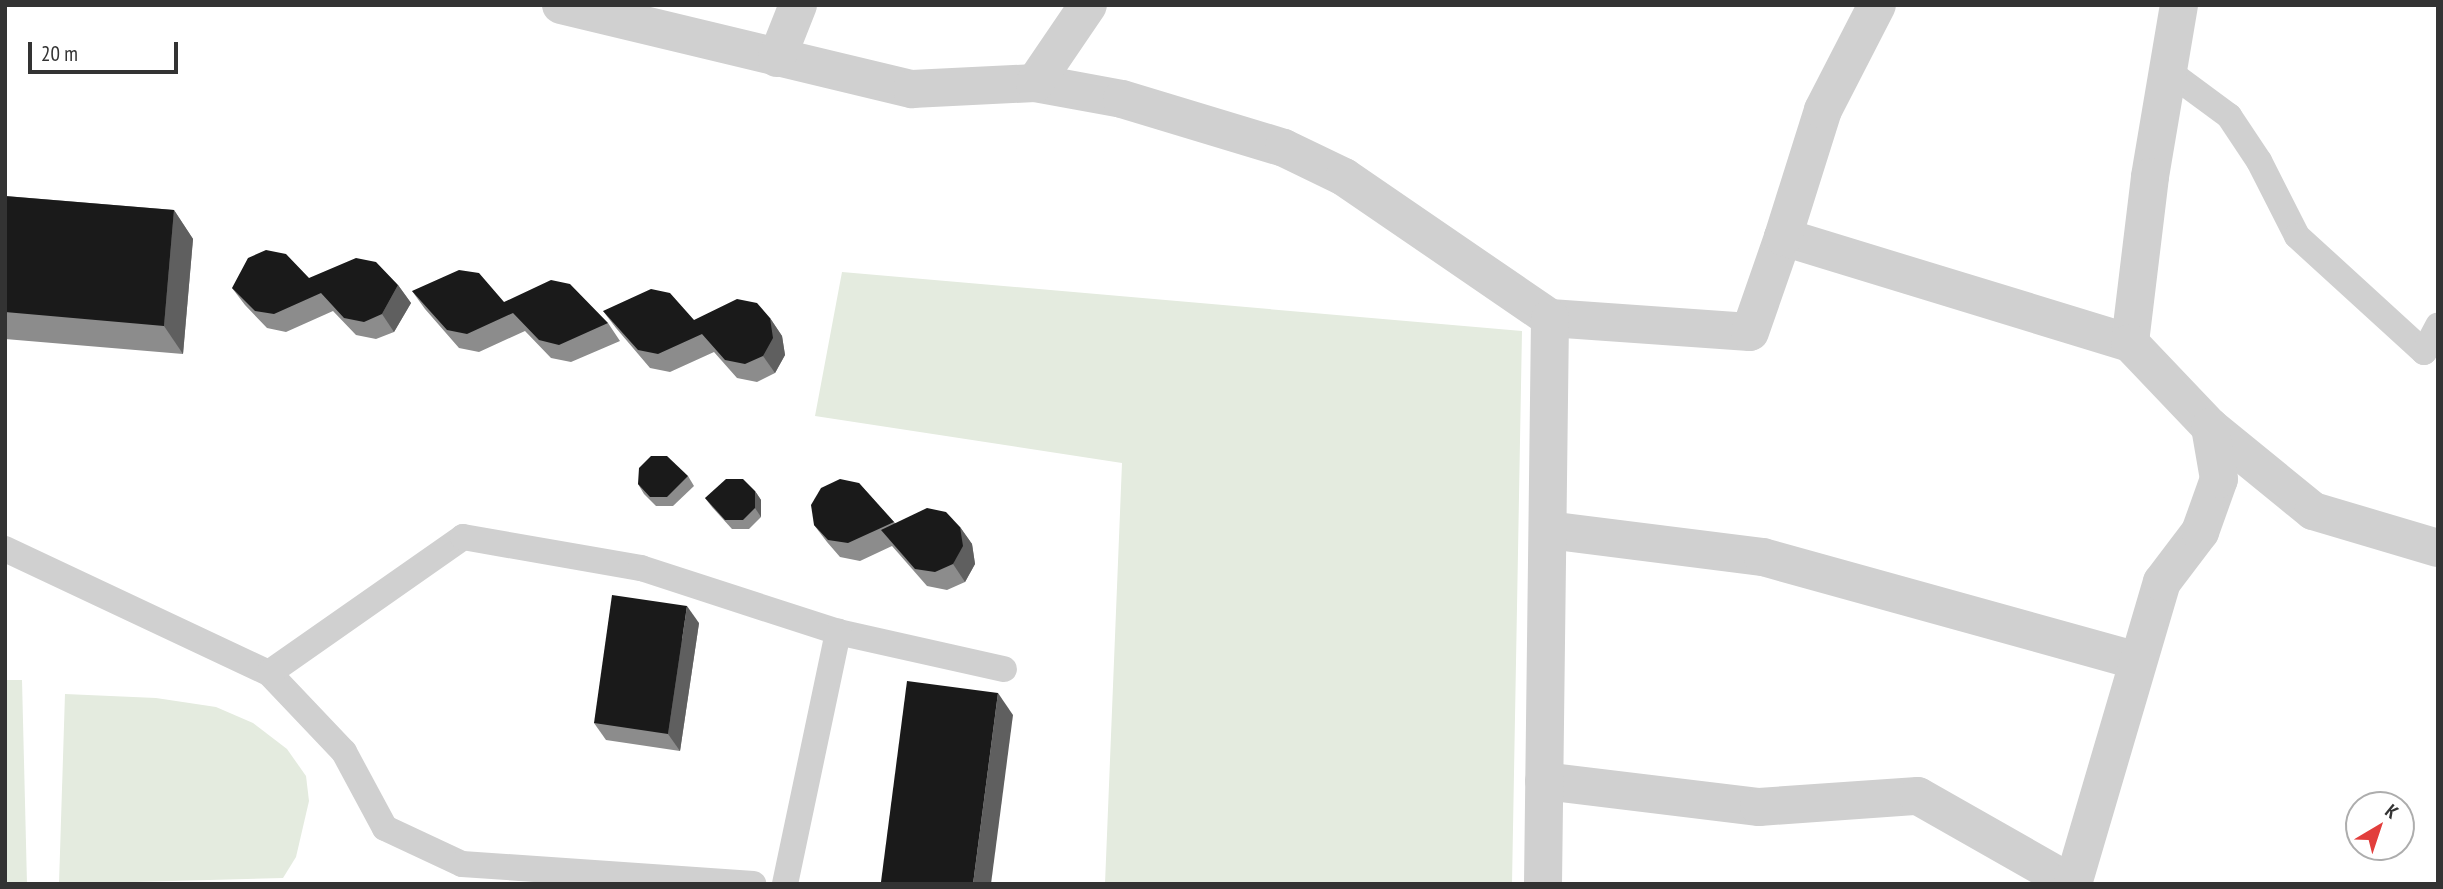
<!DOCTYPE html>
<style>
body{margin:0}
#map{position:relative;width:2443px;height:889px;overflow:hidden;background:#fff;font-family:"PT Sans Narrow",sans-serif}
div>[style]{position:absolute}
.green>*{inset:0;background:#e4ebdf}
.lane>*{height:26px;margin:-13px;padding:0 13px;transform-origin:13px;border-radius:13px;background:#d0d0d0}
.street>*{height:38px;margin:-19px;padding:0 19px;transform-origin:19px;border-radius:19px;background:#d0d0d0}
.wall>*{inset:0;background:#8c8c8c}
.shaded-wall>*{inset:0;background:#5f5f5f}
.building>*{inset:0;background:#1a1a1a}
span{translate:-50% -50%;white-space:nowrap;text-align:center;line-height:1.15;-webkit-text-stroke:7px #fff;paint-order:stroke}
.frame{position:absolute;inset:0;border:7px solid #333;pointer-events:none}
.north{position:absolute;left:2345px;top:791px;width:70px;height:70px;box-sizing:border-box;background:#fff;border:2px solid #adadad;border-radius:50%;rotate:39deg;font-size:19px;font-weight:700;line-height:28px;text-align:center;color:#333}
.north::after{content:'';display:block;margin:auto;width:24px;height:32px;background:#e23e3c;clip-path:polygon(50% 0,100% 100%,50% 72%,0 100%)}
.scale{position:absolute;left:28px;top:42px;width:150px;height:32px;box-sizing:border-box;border:4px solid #333;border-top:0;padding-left:9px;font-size:21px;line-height:24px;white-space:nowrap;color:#333;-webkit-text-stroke:5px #fff;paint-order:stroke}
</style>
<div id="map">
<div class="green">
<div style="clip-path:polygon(842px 272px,1522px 331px,1512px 884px,1105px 884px,1122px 463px,815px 416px)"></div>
<div style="clip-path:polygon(5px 680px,22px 680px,27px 884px,5px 884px)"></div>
<div style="clip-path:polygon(65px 694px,156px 698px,216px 707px,253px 723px,287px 749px,306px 776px,309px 801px,296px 857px,283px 878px,59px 884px)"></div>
</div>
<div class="lane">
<div style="left:2168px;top:71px;width:76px;rotate:36.4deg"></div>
<div style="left:2229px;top:116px;width:54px;rotate:56.3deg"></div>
<div style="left:2259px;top:161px;width:84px;rotate:63.1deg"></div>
<div style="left:2297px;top:236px;width:172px;rotate:42.4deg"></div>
<div style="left:2424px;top:352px;width:30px;rotate:-62deg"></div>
<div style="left:5px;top:549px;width:292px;rotate:25.2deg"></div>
<div style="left:269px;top:673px;width:109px;rotate:46.5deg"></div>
<div style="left:344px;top:752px;width:86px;rotate:61.7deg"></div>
<div style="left:385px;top:828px;width:85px;rotate:25.1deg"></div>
<div style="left:462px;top:864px;width:292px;rotate:3.9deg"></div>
<div style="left:269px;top:673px;width:237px;rotate:-35deg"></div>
<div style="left:463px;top:537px;width:181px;rotate:9.9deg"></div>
<div style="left:641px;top:568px;width:207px;rotate:18deg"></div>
<div style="left:838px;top:632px;width:170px;rotate:12.6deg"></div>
<div style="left:785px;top:884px;width:258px;rotate:-78.1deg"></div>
</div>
<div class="street">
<div style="left:561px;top:5px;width:361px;rotate:13.5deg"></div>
<div style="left:912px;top:89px;width:123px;rotate:-2.8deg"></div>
<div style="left:1035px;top:83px;width:88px;rotate:10.4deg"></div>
<div style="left:1122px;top:99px;width:169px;rotate:16.8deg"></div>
<div style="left:1284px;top:148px;width:67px;rotate:25.8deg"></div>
<div style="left:1344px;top:177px;width:250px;rotate:34.4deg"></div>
<div style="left:1550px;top:318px;width:200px;rotate:4deg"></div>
<div style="left:1750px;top:332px;width:101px;rotate:-70.8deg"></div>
<div style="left:1783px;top:237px;width:363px;rotate:17deg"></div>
<div style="left:2179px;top:5px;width:174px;rotate:99.6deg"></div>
<div style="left:2150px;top:177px;width:167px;rotate:96.9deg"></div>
<div style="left:2130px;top:343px;width:116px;rotate:46.4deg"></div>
<div style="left:2210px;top:427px;width:133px;rotate:39.2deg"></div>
<div style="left:2313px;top:511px;width:130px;rotate:16.5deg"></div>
<div style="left:777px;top:58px;width:57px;rotate:-68.4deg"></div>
<div style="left:1035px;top:83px;width:94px;rotate:-55.8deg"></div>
<div style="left:1783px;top:237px;width:133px;rotate:-72.5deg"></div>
<div style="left:1823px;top:110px;width:118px;rotate:-62.8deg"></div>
<div style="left:1548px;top:530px;width:217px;rotate:7.2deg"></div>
<div style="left:1763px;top:557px;width:389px;rotate:15.5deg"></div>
<div style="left:1544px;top:781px;width:217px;rotate:6.9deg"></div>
<div style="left:1759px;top:807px;width:159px;rotate:-4deg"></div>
<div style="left:1918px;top:796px;width:178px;rotate:29.6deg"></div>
<div style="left:1543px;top:884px;width:566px;rotate:-89.29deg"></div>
<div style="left:2073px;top:884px;width:315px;rotate:-73.6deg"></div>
<div style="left:2162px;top:582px;width:63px;rotate:-52.8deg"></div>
<div style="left:2200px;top:532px;width:56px;rotate:-70.3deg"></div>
<div style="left:2219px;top:479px;width:53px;rotate:-99.8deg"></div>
</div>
<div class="wall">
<div style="clip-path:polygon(5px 196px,174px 210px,193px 239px,183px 354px,5px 339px)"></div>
<div style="clip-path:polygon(309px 278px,398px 285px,411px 303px,394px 332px,376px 339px,356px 335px,333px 311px,286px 332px,267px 328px,245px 305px,232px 288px)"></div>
<div style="clip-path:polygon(412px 291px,504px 302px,608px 323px,620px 341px,571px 362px,551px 358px,525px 331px,479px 352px,459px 348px,425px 309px)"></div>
<div style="clip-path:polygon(603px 311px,694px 320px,770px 318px,782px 336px,785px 355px,775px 373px,757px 382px,737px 378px,714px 352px,670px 372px,650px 368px,616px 328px)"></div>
<div style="clip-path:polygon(688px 476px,694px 486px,673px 506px,656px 506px,644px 494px,638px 484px)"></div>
<div style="clip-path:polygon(859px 483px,895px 523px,960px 527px,972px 544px,975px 564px,965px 582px,947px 590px,927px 586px,892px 546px,860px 561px,840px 557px,827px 542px,814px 525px)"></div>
<div style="clip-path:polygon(755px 491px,761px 500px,761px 517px,749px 529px,732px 529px,712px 507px,705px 498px)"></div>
<div style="clip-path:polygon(699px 623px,680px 751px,606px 740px,594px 723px)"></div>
</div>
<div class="shaded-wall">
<div style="clip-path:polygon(174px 210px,193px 239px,183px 354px,164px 326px)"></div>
<div style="clip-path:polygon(398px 285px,411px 303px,394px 332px,382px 314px)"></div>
<div style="clip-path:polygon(770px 318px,782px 336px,785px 355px,775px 373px,763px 356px)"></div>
<div style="clip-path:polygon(755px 491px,761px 500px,761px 517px,755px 508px)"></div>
<div style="clip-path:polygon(960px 527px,972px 544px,975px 564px,965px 582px,953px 564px)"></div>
<div style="clip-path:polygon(687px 606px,699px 623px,680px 751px,668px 734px)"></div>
<div style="clip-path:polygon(998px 693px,1013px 715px,991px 884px,973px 884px)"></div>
</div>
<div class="building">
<div style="clip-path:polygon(5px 196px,174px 210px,164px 326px,5px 312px)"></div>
<div style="clip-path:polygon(266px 250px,286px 254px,309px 278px,356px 258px,376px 262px,398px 285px,382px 314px,364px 322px,344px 318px,321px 293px,274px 314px,255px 311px,232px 288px,248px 258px)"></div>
<div style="clip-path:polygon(459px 270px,479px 273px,504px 302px,551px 280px,570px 284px,608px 323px,559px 345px,539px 340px,513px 313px,467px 334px,447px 330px,412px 291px)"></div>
<div style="clip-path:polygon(651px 289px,670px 293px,694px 320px,737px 299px,757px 303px,770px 318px,773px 338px,763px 356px,745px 364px,725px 360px,702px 334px,658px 354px,638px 350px,603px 311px)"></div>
<div style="clip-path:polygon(651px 456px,667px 456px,688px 476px,667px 497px,650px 497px,638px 484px,639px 468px)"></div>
<div style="clip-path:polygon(726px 479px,743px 479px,755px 491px,755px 508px,743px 520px,725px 520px,705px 498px)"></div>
<div style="clip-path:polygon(840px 479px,859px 483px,894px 522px,848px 543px,828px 540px,814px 525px,811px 505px,821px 488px)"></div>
<div style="clip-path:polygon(927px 508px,946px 512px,960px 527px,963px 546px,953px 564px,935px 572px,915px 569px,881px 530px)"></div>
<div style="clip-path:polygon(612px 595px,687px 606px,668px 734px,594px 723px)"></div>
<div style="clip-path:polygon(907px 681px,998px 693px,973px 884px,891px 884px,881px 882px)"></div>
</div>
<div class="frame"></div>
<div class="north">K</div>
<div class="scale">20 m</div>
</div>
